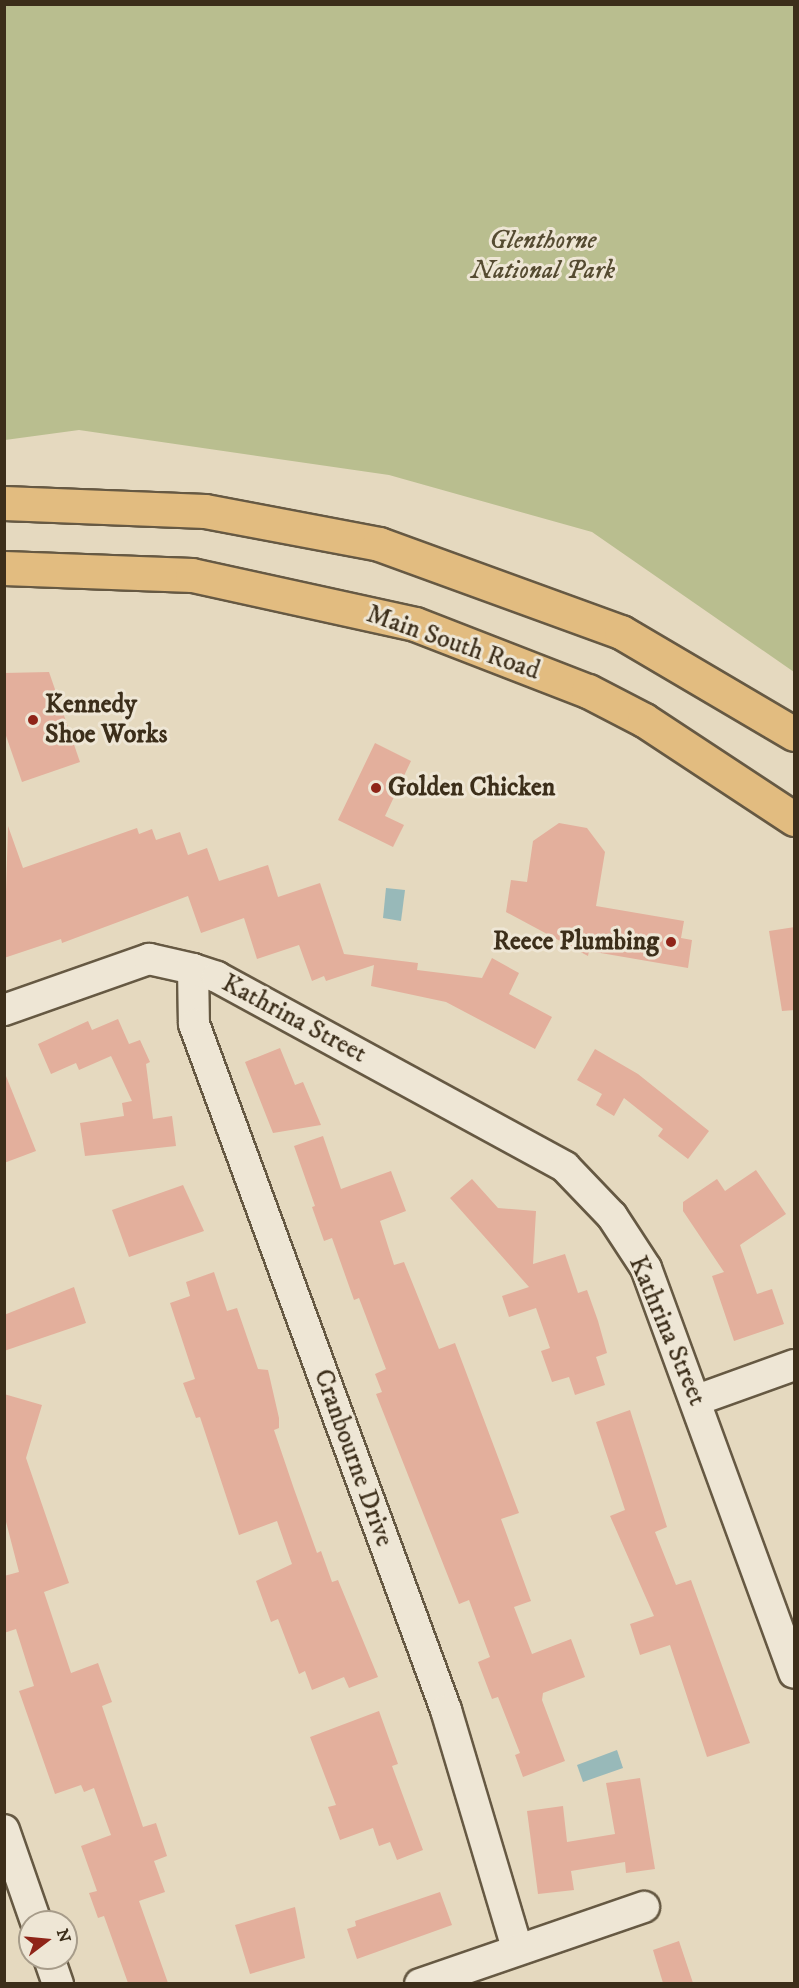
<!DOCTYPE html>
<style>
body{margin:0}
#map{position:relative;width:799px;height:1988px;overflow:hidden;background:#e5d9bf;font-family:"IM FELL DW Pica",serif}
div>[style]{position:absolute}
.green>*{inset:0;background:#b9be8f}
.water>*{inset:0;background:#98b9b9}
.building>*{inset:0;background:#e3af9c}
.roads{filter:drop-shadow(2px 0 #665943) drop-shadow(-2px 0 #665943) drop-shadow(0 2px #665943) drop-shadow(0 -2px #665943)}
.minor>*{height:30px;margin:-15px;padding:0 15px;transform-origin:15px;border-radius:15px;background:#eee6d5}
.highway>*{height:33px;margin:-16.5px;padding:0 16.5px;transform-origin:16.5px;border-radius:16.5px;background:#e2bc80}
.dots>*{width:16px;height:16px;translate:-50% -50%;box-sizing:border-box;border:3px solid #eee6d5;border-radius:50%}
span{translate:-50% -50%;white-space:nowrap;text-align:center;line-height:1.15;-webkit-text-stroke:6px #eee6d5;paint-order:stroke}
.park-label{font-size:26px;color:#554b31;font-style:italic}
.street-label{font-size:26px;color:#3c2e1a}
.poi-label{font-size:26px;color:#3c2e1a;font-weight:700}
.left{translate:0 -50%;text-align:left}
.right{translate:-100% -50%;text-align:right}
.frame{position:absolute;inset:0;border:6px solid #3c2e1a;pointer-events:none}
.north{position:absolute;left:18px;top:1910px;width:60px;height:60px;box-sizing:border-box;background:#eee6d5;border:2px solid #a79c8a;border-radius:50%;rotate:74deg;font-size:16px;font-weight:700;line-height:24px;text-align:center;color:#3c2e1a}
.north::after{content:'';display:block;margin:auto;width:21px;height:27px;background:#8f2418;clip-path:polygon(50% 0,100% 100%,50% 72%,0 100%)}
</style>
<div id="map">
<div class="green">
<div style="clip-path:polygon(4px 5px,794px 5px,794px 672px,592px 532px,389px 475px,79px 430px,5px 440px)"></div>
</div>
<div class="water">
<div style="clip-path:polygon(386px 888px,405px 890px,401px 921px,383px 918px)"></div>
<div style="clip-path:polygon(617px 1750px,623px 1768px,583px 1782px,577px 1765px)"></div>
</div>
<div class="building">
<div style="clip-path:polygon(49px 672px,80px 762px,22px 782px,4px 730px,4px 673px)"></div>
<div style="clip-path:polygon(375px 743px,411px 761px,385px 816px,404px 825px,393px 847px,338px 820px)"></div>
<div style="clip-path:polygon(559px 823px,587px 828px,605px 852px,596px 906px,684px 921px,681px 938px,692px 940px,688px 968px,589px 951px,588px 956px,506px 912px,511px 880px,527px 882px,533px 841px)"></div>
<div style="clip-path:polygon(8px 826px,23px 868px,137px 828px,139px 834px,152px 829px,156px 840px,180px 832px,188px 855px,207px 848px,219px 881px,268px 865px,278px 897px,320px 883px,344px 954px,418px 963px,417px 970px,482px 978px,492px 958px,519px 973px,509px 994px,552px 1017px,535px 1049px,446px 1002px,371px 986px,374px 965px,326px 981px,324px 976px,312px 981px,299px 945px,257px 959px,244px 918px,201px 933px,188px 896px,62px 943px,61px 939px,4px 958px)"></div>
<div style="clip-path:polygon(795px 927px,795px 1010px,782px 1011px,769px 931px)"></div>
<div style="clip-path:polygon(118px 1019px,129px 1044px,140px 1040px,150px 1062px,146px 1064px,153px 1119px,172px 1116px,176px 1146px,85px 1156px,80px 1123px,124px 1116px,122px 1103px,132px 1101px,111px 1056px,79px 1070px,76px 1063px,51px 1074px,38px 1044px,88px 1021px,92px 1030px)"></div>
<div style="clip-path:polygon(280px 1048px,295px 1085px,303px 1082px,321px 1125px,273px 1133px,245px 1062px)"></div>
<div style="clip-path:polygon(595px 1049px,638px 1074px,709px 1131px,688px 1159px,658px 1136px,663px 1129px,624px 1098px,614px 1116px,596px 1105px,602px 1094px,577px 1080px)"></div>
<div style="clip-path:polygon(4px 1071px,36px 1151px,4px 1163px)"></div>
<div style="clip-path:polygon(323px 1136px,341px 1189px,391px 1171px,406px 1211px,380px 1221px,394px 1265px,404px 1262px,439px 1349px,455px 1343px,519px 1513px,501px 1519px,531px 1601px,514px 1607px,532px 1654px,571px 1639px,585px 1677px,543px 1693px,542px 1700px,565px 1761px,523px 1777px,515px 1755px,520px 1753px,498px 1697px,492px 1699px,478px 1662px,490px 1657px,469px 1600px,459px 1604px,376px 1394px,382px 1392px,375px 1374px,386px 1369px,359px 1298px,354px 1300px,332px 1238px,324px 1241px,312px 1207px,315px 1206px,294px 1146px)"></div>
<div style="clip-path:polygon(756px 1170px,786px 1214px,740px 1245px,757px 1294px,772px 1289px,784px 1324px,734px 1341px,712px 1276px,724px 1272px,683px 1211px,683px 1202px,717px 1179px,725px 1191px)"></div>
<div style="clip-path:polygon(472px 1179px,498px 1208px,536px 1211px,533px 1264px,565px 1254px,578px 1293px,587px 1290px,598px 1321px,607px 1353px,596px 1357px,605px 1385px,575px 1395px,569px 1377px,552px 1382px,541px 1351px,550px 1348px,536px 1308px,509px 1317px,502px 1296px,529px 1287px,450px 1198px)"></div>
<div style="clip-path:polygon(183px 1185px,204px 1231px,129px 1257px,112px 1210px)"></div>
<div style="clip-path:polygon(214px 1272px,227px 1311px,237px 1308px,258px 1369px,268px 1370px,279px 1418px,279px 1428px,274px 1430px,294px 1489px,317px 1553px,321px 1551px,332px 1582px,338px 1580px,378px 1677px,349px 1688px,344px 1677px,312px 1690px,305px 1671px,299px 1674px,278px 1619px,271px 1622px,256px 1581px,292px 1564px,277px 1521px,239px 1535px,200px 1417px,196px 1418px,183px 1383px,195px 1379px,170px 1303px,190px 1296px,186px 1282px)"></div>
<div style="clip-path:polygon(74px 1287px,86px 1323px,4px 1351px,4px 1315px)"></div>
<div style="clip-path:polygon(4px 1394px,42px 1405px,26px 1458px,69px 1583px,44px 1592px,71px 1673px,98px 1663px,112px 1702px,102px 1706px,143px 1827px,156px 1823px,167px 1856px,154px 1861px,165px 1892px,139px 1901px,168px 1983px,128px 1983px,104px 1916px,98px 1918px,89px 1893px,97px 1891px,81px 1846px,111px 1835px,94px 1788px,84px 1792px,81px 1785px,55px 1794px,19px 1691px,34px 1686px,16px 1629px,4px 1633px,4px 1576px,19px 1572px,4px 1514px)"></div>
<div style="clip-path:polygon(630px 1410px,667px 1527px,655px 1532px,676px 1585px,691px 1580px,750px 1743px,707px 1757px,670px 1645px,640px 1655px,630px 1624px,654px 1616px,610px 1516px,625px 1510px,596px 1422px)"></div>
<div style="clip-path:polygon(379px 1711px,398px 1764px,392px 1766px,423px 1850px,397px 1860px,390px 1842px,379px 1846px,373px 1828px,340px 1840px,328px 1807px,336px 1805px,310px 1737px)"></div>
<div style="clip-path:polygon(640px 1778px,655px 1869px,626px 1873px,625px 1862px,571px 1871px,574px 1890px,538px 1894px,527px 1811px,563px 1806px,567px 1842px,615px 1834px,606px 1783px)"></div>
<div style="clip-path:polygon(440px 1892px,452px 1925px,357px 1959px,347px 1929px,356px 1926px,355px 1921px)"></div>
<div style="clip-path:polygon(295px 1907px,305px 1958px,250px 1974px,235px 1925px)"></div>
<div style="clip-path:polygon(679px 1941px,693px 1983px,663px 1983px,653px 1950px)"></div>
</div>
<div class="roads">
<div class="minor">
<div style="left:193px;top:969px;width:55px;rotate:89deg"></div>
<div style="left:194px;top:1024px;width:731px;rotate:69.83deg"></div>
<div style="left:446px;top:1710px;width:248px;rotate:73.4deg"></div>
<div style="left:4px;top:1010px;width:154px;rotate:-19.4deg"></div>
<div style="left:149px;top:959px;width:45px;rotate:12.8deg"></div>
<div style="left:193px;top:969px;width:25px;rotate:18deg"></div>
<div style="left:217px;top:977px;width:396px;rotate:28.6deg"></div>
<div style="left:565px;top:1167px;width:68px;rotate:46.2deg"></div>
<div style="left:612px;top:1216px;width:62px;rotate:56.8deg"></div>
<div style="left:646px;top:1268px;width:431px;rotate:69.9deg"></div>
<div style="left:697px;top:1400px;width:103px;rotate:-19.8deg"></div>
<div style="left:4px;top:1830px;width:97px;rotate:70.8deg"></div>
<div style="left:49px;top:1958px;width:28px;rotate:71deg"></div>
<div style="left:420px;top:1984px;width:237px;rotate:-19deg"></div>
</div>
<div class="highway">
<div style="left:4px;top:503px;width:201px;rotate:2.3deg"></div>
<div style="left:205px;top:511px;width:177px;rotate:10.7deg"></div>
<div style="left:379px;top:544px;width:258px;rotate:20deg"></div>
<div style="left:621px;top:632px;width:201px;rotate:30.5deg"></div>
<div style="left:4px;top:568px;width:188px;rotate:2.1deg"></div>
<div style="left:192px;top:575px;width:228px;rotate:12.4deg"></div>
<div style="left:415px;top:624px;width:186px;rotate:21.2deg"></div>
<div style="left:588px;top:691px;width:63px;rotate:27.4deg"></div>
<div style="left:644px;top:720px;width:180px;rotate:33.4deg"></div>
</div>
</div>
<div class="dots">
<div style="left:33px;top:720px;background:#8f2418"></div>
<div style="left:376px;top:788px;background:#8f2418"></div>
<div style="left:671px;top:942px;background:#8f2418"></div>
</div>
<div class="park-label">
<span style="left:543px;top:256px">Glenthorne<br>National Park</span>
</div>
<div class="street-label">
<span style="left:453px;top:643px;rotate:19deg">Main South Road</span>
<span style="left:294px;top:1019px;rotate:28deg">Kathrina Street</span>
<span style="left:667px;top:1331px;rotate:67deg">Kathrina Street</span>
<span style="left:353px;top:1458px;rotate:70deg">Cranbourne Drive</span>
</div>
<div class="poi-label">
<span class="left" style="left:45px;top:720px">Kennedy<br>Shoe Works</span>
<span class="left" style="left:388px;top:788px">Golden Chicken</span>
<span class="right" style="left:659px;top:942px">Reece Plumbing</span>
</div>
<div class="frame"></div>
<div class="north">N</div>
</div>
